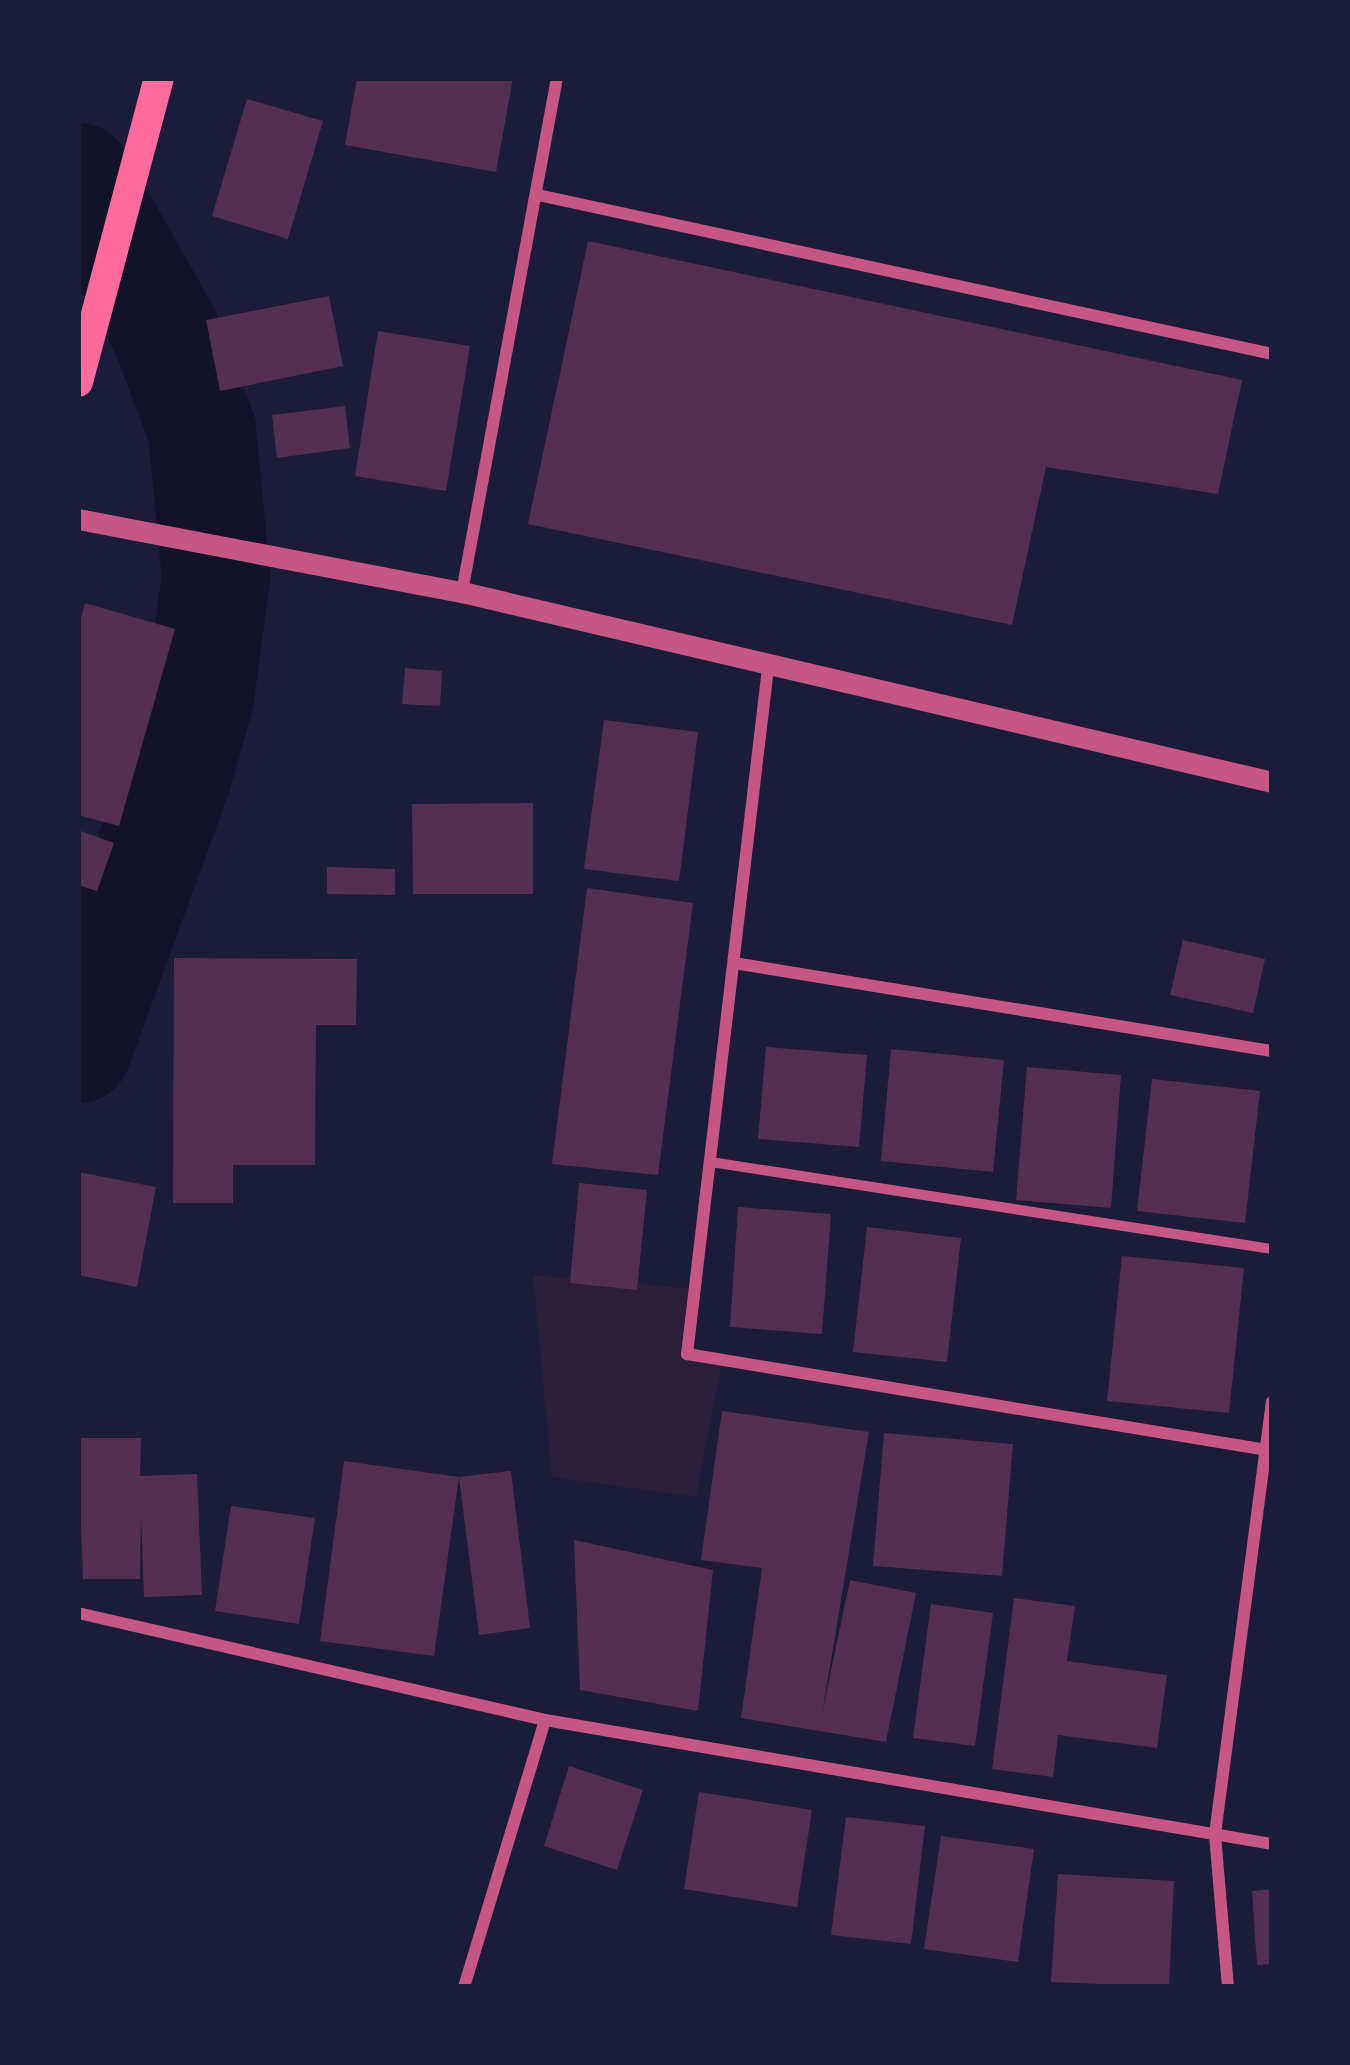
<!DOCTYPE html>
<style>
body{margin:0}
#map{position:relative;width:1350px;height:2065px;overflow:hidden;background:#1b1b3a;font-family:Montserrat,sans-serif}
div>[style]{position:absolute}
.green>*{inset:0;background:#2a1e3b}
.river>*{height:108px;margin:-54px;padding:0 54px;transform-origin:54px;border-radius:54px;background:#12122b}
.building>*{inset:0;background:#542f53}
.pedestrian>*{height:10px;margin:-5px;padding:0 5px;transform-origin:5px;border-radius:5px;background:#c65784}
.minor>*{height:12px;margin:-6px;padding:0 6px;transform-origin:6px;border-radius:6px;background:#c65784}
.tertiary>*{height:21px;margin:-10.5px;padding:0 10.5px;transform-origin:10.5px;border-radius:10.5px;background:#c65784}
.primary>*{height:30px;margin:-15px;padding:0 15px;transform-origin:15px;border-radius:15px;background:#ff6b9d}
span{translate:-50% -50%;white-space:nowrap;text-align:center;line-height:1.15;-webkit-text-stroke:9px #1b1b3a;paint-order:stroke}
.frame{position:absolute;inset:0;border:81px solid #1b1b3a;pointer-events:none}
</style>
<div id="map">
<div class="green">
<div style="clip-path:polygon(533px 1275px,695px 1289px,687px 1354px,722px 1361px,696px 1497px,552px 1477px)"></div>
</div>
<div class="river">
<div style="left:78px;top:177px;width:177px;rotate:60.5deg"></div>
<div style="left:165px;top:331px;width:106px;rotate:69.5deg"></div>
<div style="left:202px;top:430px;width:148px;rotate:84.6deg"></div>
<div style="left:216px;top:577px;width:121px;rotate:97.6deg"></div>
<div style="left:200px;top:697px;width:81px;rotate:105.8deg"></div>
<div style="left:178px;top:775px;width:292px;rotate:110.1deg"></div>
</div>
<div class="building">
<div style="clip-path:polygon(357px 78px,513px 78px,496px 172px,345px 145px)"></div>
<div style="clip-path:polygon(247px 99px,323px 121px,288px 239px,212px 216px)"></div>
<div style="clip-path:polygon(588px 241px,1242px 380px,1218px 494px,1046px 467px,1012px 625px,528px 524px)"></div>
<div style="clip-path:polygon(329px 296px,343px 366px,220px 391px,206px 320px)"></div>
<div style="clip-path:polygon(378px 331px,470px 346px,446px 491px,355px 476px)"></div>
<div style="clip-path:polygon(345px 406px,350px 448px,277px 458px,272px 415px)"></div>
<div style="clip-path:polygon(85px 603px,175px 629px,119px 826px,78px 815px,78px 629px)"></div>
<div style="clip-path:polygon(405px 668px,442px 671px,440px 706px,402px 704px)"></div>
<div style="clip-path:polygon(604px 720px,698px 732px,679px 881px,584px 869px)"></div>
<div style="clip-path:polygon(533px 803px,533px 894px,413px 894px,412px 804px)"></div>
<div style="clip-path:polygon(78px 830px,114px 843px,97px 891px,78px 885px)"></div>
<div style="clip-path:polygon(327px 867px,395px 869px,395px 895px,327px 894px)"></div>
<div style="clip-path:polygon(587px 888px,693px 903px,658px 1175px,552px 1164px)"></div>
<div style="clip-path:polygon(1183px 940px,1265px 959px,1253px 1013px,1170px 995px)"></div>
<div style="clip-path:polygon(174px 958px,357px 959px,356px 1025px,316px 1025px,315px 1165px,233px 1165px,233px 1203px,173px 1203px)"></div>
<div style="clip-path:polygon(766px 1047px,867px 1055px,859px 1147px,758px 1139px)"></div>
<div style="clip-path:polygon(891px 1049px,1004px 1060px,993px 1172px,881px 1161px)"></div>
<div style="clip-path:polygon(1027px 1067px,1121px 1075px,1111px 1208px,1016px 1200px)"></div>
<div style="clip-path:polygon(1152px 1079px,1260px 1091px,1245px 1223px,1137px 1211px)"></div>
<div style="clip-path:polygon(78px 1172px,156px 1187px,137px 1287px,78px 1275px)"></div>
<div style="clip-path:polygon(579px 1183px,647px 1190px,637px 1290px,570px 1283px)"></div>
<div style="clip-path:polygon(738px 1207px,831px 1214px,822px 1334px,730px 1327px)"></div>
<div style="clip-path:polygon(867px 1227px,961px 1238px,947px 1362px,853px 1352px)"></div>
<div style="clip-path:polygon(1122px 1256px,1244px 1268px,1229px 1413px,1107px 1401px)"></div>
<div style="clip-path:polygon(722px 1411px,869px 1432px,822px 1714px,850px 1580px,916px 1593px,886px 1742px,741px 1718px,762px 1568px,701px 1560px)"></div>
<div style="clip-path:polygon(884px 1433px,1013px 1444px,1002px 1576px,873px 1566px)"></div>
<div style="clip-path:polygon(78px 1438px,141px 1438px,140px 1476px,197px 1474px,202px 1595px,144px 1597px,141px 1515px,140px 1579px,83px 1579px)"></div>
<div style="clip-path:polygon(344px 1461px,459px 1477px,511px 1471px,530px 1628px,479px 1635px,459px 1477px,434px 1656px,320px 1641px)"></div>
<div style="clip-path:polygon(231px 1506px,315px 1518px,299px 1624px,215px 1611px)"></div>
<div style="clip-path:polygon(574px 1540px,713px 1570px,698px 1711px,580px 1690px)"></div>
<div style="clip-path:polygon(1014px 1598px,1075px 1606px,1067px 1661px,1167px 1675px,1157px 1748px,1058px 1735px,1053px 1777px,992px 1769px)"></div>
<div style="clip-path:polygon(931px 1604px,993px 1613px,975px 1746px,913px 1738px)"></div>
<div style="clip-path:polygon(569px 1766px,643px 1790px,617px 1870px,544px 1846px)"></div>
<div style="clip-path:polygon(699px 1792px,812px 1810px,797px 1907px,684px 1889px)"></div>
<div style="clip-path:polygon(846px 1817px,925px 1826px,911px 1944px,831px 1935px)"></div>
<div style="clip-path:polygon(941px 1836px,1034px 1849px,1018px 1962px,924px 1949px)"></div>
<div style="clip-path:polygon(1058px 1874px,1174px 1881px,1169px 1987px,1051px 1982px)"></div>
<div style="clip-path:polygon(1272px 1889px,1272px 1964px,1257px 1965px,1252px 1891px)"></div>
</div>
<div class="pedestrian">
<div style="left:711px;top:1162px;width:568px;rotate:8.82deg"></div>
</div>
<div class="minor">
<div style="left:538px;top:195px;width:751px;rotate:12.22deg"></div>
<div style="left:462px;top:592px;width:523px;rotate:-79.53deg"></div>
<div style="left:768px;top:668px;width:691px;rotate:96.73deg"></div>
<div style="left:687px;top:1354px;width:593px;rotate:9.41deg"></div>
<div style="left:734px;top:963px;width:545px;rotate:9.29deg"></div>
<div style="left:78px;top:1613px;width:479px;rotate:12.9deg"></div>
<div style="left:545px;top:1720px;width:737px;rotate:9.68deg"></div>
<div style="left:464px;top:1987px;width:279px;rotate:-73.1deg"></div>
<div style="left:1228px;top:1987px;width:154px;rotate:-94.9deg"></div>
<div style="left:1215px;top:1834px;width:436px;rotate:-82.5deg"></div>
</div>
<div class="tertiary">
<div style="left:78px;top:519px;width:391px;rotate:10.8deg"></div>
<div style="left:462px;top:592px;width:832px;rotate:13.2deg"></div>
</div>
<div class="primary">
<div style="left:78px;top:382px;width:315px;rotate:-75.1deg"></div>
</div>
<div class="frame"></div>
</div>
